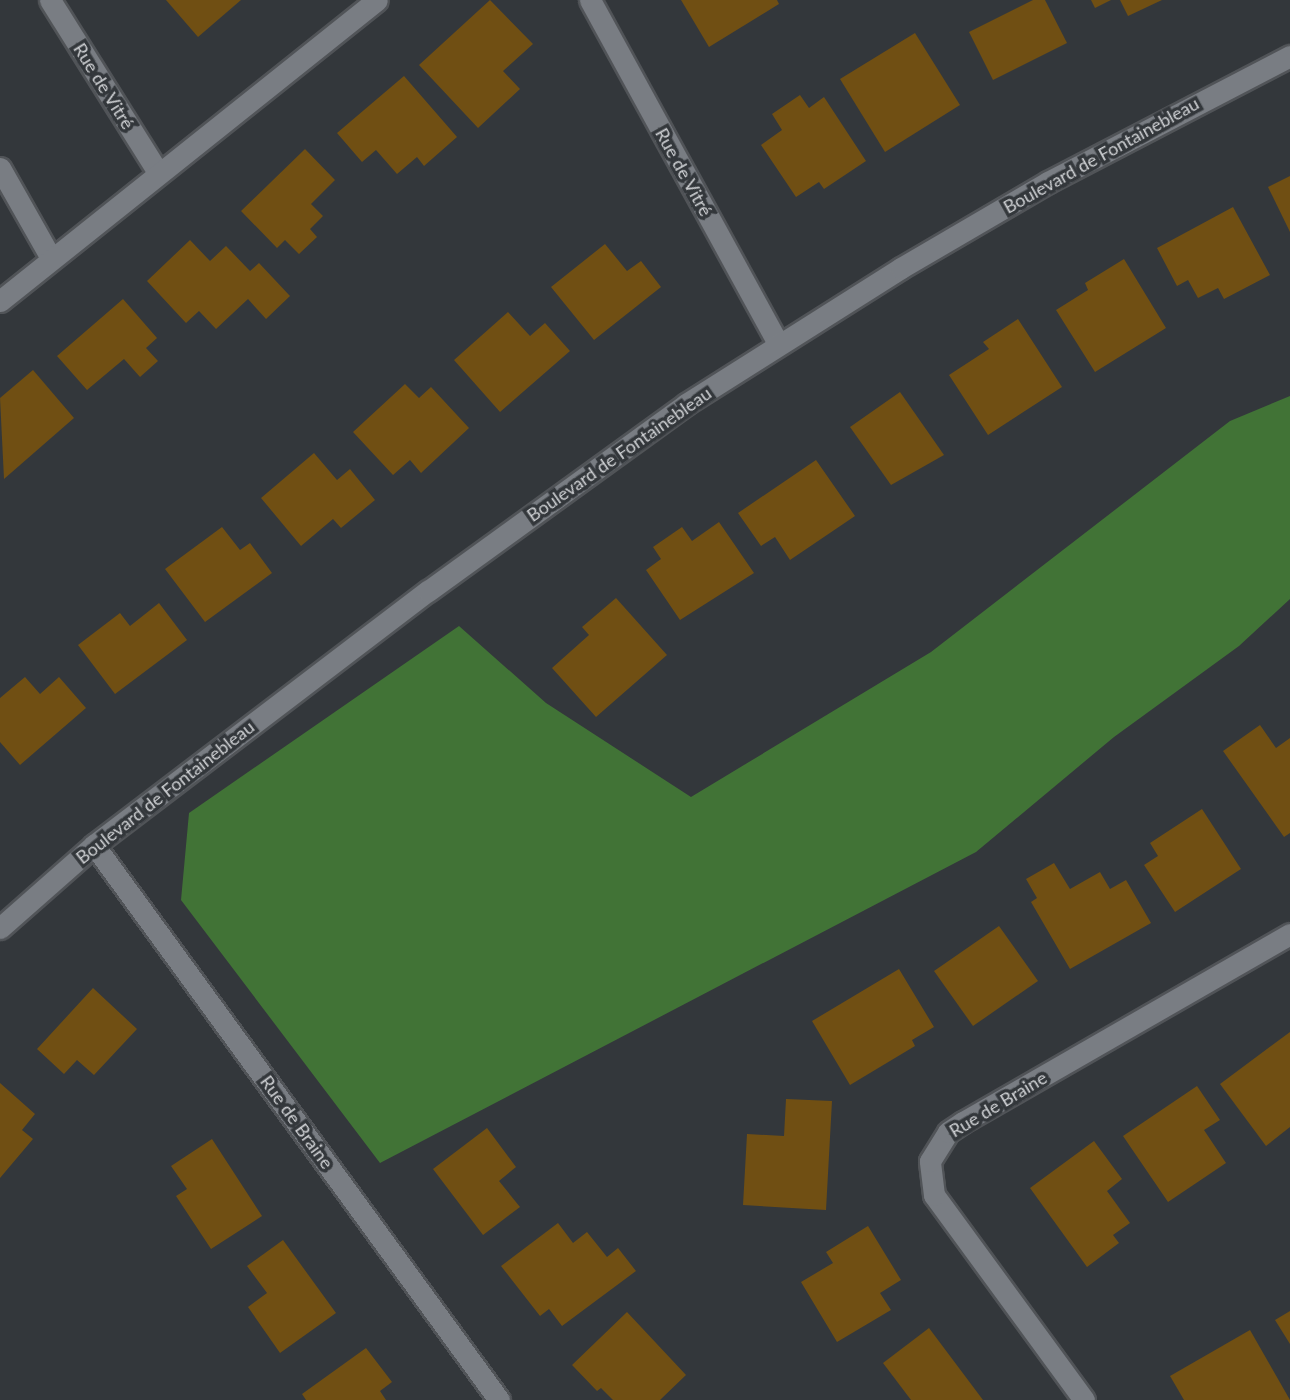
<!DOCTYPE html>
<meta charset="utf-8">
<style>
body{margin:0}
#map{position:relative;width:1290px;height:1400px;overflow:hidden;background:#33373b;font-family:Lato,sans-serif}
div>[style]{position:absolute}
.forest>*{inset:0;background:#417336}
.building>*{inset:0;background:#704f13}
.roads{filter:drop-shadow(2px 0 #515458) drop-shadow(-2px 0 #515458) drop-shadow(0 2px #515458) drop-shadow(0 -2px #515458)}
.minor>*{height:21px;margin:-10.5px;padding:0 10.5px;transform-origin:10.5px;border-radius:10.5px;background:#797d83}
.tertiary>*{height:21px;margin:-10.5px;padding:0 10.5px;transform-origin:10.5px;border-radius:10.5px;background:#797d83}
span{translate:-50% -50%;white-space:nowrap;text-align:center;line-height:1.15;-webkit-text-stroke:7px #33373b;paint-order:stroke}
.street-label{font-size:18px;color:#d0d2d5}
</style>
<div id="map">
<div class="forest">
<div style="clip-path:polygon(1290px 396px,1290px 599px,1239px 646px,1114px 737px,976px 852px,380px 1163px,181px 900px,189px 813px,459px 626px,546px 703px,691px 797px,931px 652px,1230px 421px)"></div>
</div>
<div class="building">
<div style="clip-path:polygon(166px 0,241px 0,198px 37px)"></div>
<div style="clip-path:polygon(490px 0,533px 44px,503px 71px,520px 89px,478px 128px,419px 65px)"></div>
<div style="clip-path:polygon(681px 0,777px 0,779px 4px,709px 47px)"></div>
<div style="clip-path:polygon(1033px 0,1045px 0,1067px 43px,993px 80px,969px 32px)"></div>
<div style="clip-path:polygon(1091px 0,1111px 0,1095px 8px)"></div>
<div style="clip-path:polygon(1120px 0,1162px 0,1128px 16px)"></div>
<div style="clip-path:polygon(915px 33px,960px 105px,885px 152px,840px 79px)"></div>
<div style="clip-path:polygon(404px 76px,457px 137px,424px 166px,417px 157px,397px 174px,376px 150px,362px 162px,337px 133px)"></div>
<div style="clip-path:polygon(800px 95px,809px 108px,824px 97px,866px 161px,824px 189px,819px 182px,796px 197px,761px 145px,782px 130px,772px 114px)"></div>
<div style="clip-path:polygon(305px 149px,335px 180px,311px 204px,323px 216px,310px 229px,317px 237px,299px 254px,285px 240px,277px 248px,241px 211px)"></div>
<div style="clip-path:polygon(1290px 176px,1290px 232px,1268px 187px)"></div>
<div style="clip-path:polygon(1233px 207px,1270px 275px,1224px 299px,1218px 288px,1198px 298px,1188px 280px,1177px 286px,1157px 248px)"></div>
<div style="clip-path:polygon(190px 240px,210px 261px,226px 246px,250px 271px,259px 263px,290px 296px,266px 319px,248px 299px,216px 329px,199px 311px,186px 323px,147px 281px)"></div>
<div style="clip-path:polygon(605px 244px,627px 271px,641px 261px,661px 287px,594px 340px,551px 287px)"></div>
<div style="clip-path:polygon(1124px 259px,1166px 328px,1095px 372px,1056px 310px,1088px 290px,1085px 283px)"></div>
<div style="clip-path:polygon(123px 299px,157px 338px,146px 348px,158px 361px,140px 377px,124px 359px,87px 390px,57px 356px)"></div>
<div style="clip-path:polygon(508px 312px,530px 336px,545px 323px,570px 351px,500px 412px,454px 360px)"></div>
<div style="clip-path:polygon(1018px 319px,1062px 387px,988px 435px,949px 375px,989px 349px,983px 342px)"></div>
<div style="clip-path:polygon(33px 370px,74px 418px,4px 479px,0 398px)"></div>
<div style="clip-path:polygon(405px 384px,419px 398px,431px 387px,469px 428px,421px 473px,410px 460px,393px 475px,353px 432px)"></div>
<div style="clip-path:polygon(900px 392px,944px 455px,891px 485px,850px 427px)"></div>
<div style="clip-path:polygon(314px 453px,337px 480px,350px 469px,375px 500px,341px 528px,333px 519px,301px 546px,261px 498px)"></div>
<div style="clip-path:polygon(816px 460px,855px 516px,790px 560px,775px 537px,761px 546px,738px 513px)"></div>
<div style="clip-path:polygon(719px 522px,754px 573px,680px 620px,646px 570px,661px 559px,653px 547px,682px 527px,692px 541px)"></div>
<div style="clip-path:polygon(222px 527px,240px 550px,250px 543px,272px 573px,205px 622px,165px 569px)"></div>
<div style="clip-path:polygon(616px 598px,667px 655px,596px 717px,552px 668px,589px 635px,582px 627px)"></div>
<div style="clip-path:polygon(159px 603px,187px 640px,115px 694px,78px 645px,120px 613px,130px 626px)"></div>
<div style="clip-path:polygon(25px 677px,40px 694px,59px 677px,86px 708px,20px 765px,0 742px,0 698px)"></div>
<div style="clip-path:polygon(1260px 725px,1276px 748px,1290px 738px,1290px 833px,1284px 837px,1223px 751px)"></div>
<div style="clip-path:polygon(1202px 809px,1241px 869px,1175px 912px,1144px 865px,1158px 856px,1150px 843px)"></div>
<div style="clip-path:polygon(1054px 863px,1070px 889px,1100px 872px,1110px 889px,1126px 880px,1151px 923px,1070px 969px,1031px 902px,1037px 898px,1026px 879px)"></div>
<div style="clip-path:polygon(999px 926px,1038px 981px,973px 1026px,934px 971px)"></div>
<div style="clip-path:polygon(899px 969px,934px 1027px,912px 1040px,915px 1046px,850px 1085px,812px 1021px)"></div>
<div style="clip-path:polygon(93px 988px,137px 1029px,94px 1075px,77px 1060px,64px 1074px,37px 1049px)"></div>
<div style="clip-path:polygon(1290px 1032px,1290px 1127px,1266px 1146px,1220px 1084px)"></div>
<div style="clip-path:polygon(0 1083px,35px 1114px,22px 1130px,33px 1139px,0 1178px)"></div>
<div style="clip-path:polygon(1197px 1086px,1220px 1120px,1204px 1130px,1226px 1163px,1168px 1202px,1123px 1136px)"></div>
<div style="clip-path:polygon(786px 1099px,832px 1101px,826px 1210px,743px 1205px,747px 1134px,784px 1136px)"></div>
<div style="clip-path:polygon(487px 1128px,516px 1167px,499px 1181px,520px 1207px,483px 1235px,433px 1169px)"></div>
<div style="clip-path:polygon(212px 1139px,262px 1216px,211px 1249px,176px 1196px,187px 1189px,171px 1166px)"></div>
<div style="clip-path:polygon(1094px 1141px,1122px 1179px,1107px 1191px,1130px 1223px,1113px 1235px,1119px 1243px,1087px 1267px,1030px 1188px)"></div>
<div style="clip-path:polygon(558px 1223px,573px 1243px,587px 1232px,607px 1257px,618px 1248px,636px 1271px,562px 1326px,549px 1309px,540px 1316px,501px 1266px)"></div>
<div style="clip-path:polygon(868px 1226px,901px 1280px,880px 1293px,891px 1310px,837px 1342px,801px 1282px,833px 1263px,826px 1252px)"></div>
<div style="clip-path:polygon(283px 1240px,336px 1313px,280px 1353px,248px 1307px,267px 1293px,247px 1266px)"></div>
<div style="clip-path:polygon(1290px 1311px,1290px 1344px,1275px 1320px)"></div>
<div style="clip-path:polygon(627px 1312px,686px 1375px,660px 1400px,613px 1400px,601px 1388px,597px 1391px,572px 1365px)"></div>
<div style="clip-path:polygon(929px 1328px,983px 1400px,911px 1400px,883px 1363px)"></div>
<div style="clip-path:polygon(1250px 1330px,1290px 1400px,1184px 1400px,1170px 1376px)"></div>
<div style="clip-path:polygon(366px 1348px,392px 1382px,380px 1391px,386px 1400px,306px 1400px,302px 1394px)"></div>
</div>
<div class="roads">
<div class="minor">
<div style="left:50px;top:0;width:203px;rotate:57.9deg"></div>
<div style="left:590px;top:0;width:392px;rotate:61.3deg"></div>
<div style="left:0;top:168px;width:103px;rotate:60.5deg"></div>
<div style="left:0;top:301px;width:482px;rotate:-38.6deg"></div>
<div style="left:94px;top:845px;width:687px;rotate:53.88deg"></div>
<div style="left:1084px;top:1400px;width:254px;rotate:-126.2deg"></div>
<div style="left:934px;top:1195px;width:34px;rotate:-97deg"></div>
<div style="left:930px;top:1161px;width:34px;rotate:-58deg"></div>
<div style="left:948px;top:1132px;width:18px;rotate:-34deg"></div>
<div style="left:963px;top:1122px;width:377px;rotate:-29.9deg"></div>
</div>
<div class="tertiary">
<div style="left:0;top:928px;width:125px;rotate:-41.4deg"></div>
<div style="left:94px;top:845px;width:420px;rotate:-37.3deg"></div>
<div style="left:428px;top:591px;width:319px;rotate:-35.9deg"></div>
<div style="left:686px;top:404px;width:254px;rotate:-32.3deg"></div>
<div style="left:901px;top:268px;width:170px;rotate:-30.3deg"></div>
<div style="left:1048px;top:182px;width:273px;rotate:-27.5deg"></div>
</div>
</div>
<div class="street-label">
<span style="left:104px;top:86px;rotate:58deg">Rue de Vitré</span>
<span style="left:1101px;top:155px;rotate:-29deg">Boulevard de Fontainebleau</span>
<span style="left:684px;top:172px;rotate:61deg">Rue de Vitré</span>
<span style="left:619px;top:454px;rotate:-35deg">Boulevard de Fontainebleau</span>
<span style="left:165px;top:792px;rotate:-38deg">Boulevard de Fontainebleau</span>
<span style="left:998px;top:1104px;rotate:-31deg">Rue de Braine</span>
<span style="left:297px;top:1122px;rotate:54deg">Rue de Braine</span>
</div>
</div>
